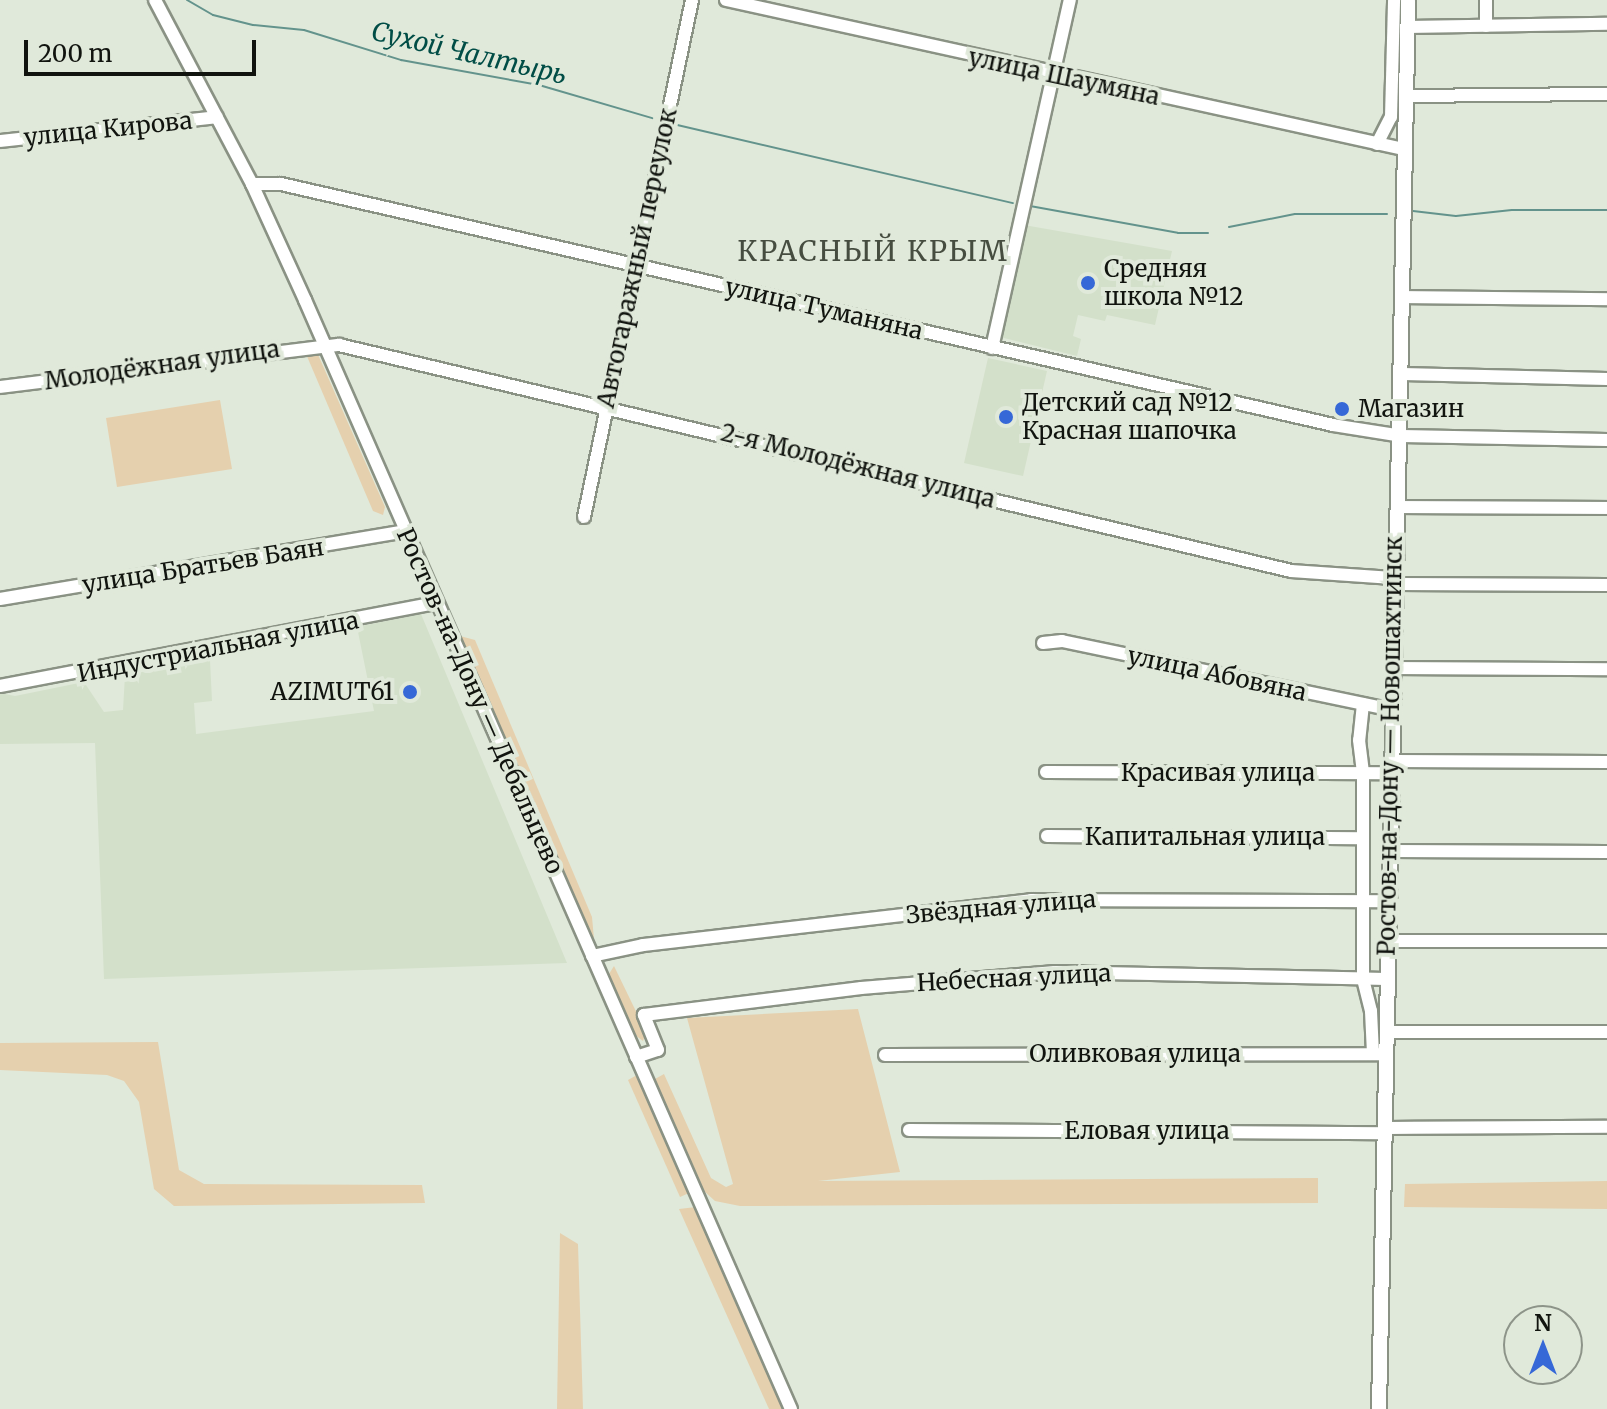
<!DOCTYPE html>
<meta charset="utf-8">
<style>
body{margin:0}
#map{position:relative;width:1607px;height:1409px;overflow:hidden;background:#e0e9da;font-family:Merriweather,serif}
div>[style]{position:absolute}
.built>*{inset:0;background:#d3e0ca}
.green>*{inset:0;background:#e5d0ae}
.stream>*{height:2px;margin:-1px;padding:0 1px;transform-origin:1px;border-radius:1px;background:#63938c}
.roads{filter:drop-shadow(2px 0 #8a9284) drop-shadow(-2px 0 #8a9284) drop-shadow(0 2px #8a9284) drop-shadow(0 -2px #8a9284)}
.minor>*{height:12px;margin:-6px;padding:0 6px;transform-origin:6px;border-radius:6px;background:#fff}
.major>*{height:14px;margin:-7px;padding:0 7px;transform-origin:7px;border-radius:7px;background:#fff}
.dots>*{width:22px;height:22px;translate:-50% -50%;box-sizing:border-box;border:4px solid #e0e9da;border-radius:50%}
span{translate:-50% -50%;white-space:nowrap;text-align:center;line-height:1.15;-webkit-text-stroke:8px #e0e9da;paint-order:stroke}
.street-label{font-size:24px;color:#11140f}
.poi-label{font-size:24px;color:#11140f}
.left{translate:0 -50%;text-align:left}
.right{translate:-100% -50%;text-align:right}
.water-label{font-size:26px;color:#014d46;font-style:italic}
.quarter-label{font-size:28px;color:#464d40;letter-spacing:2px}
.north{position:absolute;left:1503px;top:1305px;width:80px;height:80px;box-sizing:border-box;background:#e0e9da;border:2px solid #8d9489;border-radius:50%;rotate:0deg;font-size:22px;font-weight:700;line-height:32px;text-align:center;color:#11140f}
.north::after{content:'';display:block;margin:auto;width:28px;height:36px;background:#3668d7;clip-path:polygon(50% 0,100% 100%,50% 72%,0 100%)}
.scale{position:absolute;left:24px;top:40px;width:232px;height:36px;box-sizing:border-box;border:4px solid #11140f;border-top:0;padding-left:10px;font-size:24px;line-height:28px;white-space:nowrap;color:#11140f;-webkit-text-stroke:6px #e0e9da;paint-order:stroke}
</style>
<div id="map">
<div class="built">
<div style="clip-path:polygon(1024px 225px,1172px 251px,1155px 325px,1107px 315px,1105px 321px,1078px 315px,1073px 336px,1081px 339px,1077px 356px,1000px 337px)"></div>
<div style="clip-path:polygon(988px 358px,1047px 371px,1023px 476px,964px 463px)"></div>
<div style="clip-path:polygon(421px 614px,567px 963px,104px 979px,95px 743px,0 744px,0 693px,15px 696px,84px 682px,104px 712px,123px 710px,125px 675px,210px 660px,212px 701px,194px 703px,196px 734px,374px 711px,357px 627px)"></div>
</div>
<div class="green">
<div style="clip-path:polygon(316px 350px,385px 507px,383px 515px,373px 511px,306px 354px)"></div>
<div style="clip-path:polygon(220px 400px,232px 469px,117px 487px,106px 418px)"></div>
<div style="clip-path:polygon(460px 636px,475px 640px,592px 917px,594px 939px)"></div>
<div style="clip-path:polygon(614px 966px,646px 1032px,643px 1041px,635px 1035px,609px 974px)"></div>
<div style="clip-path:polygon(858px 1009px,900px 1172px,818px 1181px,1318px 1178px,1318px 1203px,740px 1206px,715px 1201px,704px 1191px,655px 1079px,664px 1074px,711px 1178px,726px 1187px,733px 1184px,687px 1018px)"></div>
<div style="clip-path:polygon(158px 1042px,179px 1170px,204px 1184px,422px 1185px,425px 1203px,174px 1206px,154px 1189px,139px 1102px,124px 1081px,107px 1075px,0 1070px,0 1043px)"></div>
<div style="clip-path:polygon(637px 1075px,689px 1193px,680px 1197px,628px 1080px)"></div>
<div style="clip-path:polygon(1607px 1181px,1607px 1209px,1404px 1207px,1405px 1184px)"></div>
<div style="clip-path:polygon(696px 1207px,786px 1409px,769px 1409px,679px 1209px)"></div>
<div style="clip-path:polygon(560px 1233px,578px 1244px,583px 1409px,557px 1409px)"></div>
</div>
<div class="stream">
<div style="left:187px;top:0;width:30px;rotate:30deg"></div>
<div style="left:213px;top:15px;width:41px;rotate:14deg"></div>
<div style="left:253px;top:25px;width:51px;rotate:5.6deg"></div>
<div style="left:304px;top:30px;width:102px;rotate:17.2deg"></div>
<div style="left:401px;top:60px;width:140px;rotate:10.3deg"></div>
<div style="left:539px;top:85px;width:118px;rotate:16.3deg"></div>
<div style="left:673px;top:124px;width:349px;rotate:13.1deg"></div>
<div style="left:1030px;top:206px;width:150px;rotate:10.3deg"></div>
<div style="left:1178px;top:233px;width:30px"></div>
<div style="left:1413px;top:211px;width:43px;rotate:6.6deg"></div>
<div style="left:1456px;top:216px;width:56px;rotate:-6.1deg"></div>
<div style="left:1512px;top:210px;width:95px"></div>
<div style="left:1229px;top:227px;width:67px;rotate:-11.1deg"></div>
<div style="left:1295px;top:214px;width:92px"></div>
</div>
<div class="roads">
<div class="minor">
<div style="left:155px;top:0;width:208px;rotate:62.2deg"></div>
<div style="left:252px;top:184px;width:128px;rotate:65.4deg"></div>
<div style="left:305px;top:300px;width:1211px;rotate:66.34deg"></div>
<div style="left:726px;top:0;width:693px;rotate:12.41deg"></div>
<div style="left:1486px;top:0;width:26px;rotate:90deg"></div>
<div style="left:1407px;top:27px;width:200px;rotate:-0.9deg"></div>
<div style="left:1407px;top:96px;width:200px;rotate:-0.6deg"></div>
<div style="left:0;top:141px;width:218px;rotate:-6.3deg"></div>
<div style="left:1377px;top:144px;width:30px;rotate:-63deg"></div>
<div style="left:1391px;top:117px;width:117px;rotate:-88.5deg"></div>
<div style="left:252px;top:184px;width:29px"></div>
<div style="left:281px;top:184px;width:1079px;rotate:12.9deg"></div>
<div style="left:1333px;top:425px;width:64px;rotate:9deg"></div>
<div style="left:1404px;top:297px;width:203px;rotate:0.6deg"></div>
<div style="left:992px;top:348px;width:357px;rotate:-77.4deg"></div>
<div style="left:1403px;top:374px;width:204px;rotate:1.4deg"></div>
<div style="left:0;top:387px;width:342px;rotate:-7.1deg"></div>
<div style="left:339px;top:345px;width:978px;rotate:13.35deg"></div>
<div style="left:1291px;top:571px;width:102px;rotate:3.9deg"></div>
<div style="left:1402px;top:436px;width:205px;rotate:1.1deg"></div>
<div style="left:1401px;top:507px;width:206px;rotate:0.3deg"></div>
<div style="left:584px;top:517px;width:528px;rotate:-78.2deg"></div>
<div style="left:1398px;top:584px;width:209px;rotate:0.3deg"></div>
<div style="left:0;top:599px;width:412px;rotate:-9.5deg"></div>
<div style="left:1043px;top:643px;width:19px;rotate:-6deg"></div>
<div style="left:1062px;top:641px;width:336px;rotate:11.8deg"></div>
<div style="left:1397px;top:668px;width:210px;rotate:0.3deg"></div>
<div style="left:0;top:686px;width:444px;rotate:-10.8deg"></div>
<div style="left:1363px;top:704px;width:36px;rotate:96deg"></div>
<div style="left:1359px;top:740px;width:34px;rotate:83deg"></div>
<div style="left:1363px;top:774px;width:205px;rotate:90deg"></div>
<div style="left:1363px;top:979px;width:33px;rotate:76deg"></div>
<div style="left:1371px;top:1011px;width:43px;rotate:87.3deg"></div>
<div style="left:1395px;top:761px;width:212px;rotate:0.3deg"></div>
<div style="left:1046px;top:772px;width:344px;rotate:0.2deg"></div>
<div style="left:1047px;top:836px;width:315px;rotate:0.4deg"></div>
<div style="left:1393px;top:851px;width:214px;rotate:0.3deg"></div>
<div style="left:1391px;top:941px;width:216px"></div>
<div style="left:592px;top:956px;width:52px;rotate:-12.2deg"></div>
<div style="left:643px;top:945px;width:391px;rotate:-6.6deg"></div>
<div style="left:1031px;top:900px;width:356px;rotate:0.2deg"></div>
<div style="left:1390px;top:1032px;width:217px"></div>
<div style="left:885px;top:1055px;width:499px;rotate:-0.1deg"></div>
<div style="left:636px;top:1057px;width:23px;rotate:-18deg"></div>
<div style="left:658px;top:1050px;width:38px;rotate:-112deg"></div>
<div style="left:644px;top:1015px;width:219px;rotate:-7.1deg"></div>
<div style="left:861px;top:988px;width:195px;rotate:-4.7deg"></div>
<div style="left:1055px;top:972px;width:331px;rotate:1.2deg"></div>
<div style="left:1388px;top:1128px;width:219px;rotate:-0.3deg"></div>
<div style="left:909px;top:1130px;width:475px;rotate:0.4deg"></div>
</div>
<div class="major">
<div style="left:1379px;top:1409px;width:1409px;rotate:-88.82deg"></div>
</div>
</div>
<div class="dots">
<div style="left:1088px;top:283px;background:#3668d7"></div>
<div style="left:1342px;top:409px;background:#3668d7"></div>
<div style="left:1006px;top:417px;background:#3668d7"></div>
<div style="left:410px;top:692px;background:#3668d7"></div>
</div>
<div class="street-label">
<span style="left:1064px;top:77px;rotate:12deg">улица Шаумяна</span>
<span style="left:108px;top:129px;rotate:-6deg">улица Кирова</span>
<span style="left:637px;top:258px;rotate:-78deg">Автогаражный переулок</span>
<span style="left:824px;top:309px;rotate:13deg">улица Туманяна</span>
<span style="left:162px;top:365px;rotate:-8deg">Молодёжная улица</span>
<span style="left:858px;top:466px;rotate:14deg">2-я Молодёжная улица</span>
<span style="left:203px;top:566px;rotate:-9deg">улица Братьев Баян</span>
<span style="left:218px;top:647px;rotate:-11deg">Индустриальная улица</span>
<span style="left:1217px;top:674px;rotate:12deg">улица Абовяна</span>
<span style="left:480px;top:701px;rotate:66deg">Ростов-на-Дону — Дебальцево</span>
<span style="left:1390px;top:746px;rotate:-89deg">Ростов-на-Дону — Новошахтинск</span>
<span style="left:1218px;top:773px">Красивая улица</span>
<span style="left:1205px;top:837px">Капитальная улица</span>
<span style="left:1001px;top:907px;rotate:-5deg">Звёздная улица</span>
<span style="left:1014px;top:978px;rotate:-3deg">Небесная улица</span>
<span style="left:1135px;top:1054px">Оливковая улица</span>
<span style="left:1147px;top:1131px">Еловая улица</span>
</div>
<div class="poi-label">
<span class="left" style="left:1104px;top:283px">Средняя<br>школа №12</span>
<span class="left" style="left:1022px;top:417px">Детский сад №12<br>Красная шапочка</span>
<span class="left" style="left:1358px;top:409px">Магазин</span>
<span class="right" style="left:394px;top:692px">AZIMUT61</span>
</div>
<div class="water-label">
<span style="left:469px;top:53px;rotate:13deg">Сухой Чалтырь</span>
</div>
<div class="quarter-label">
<span style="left:873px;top:251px">КРАСНЫЙ КРЫМ</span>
</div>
<div class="north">N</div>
<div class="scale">200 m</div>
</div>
